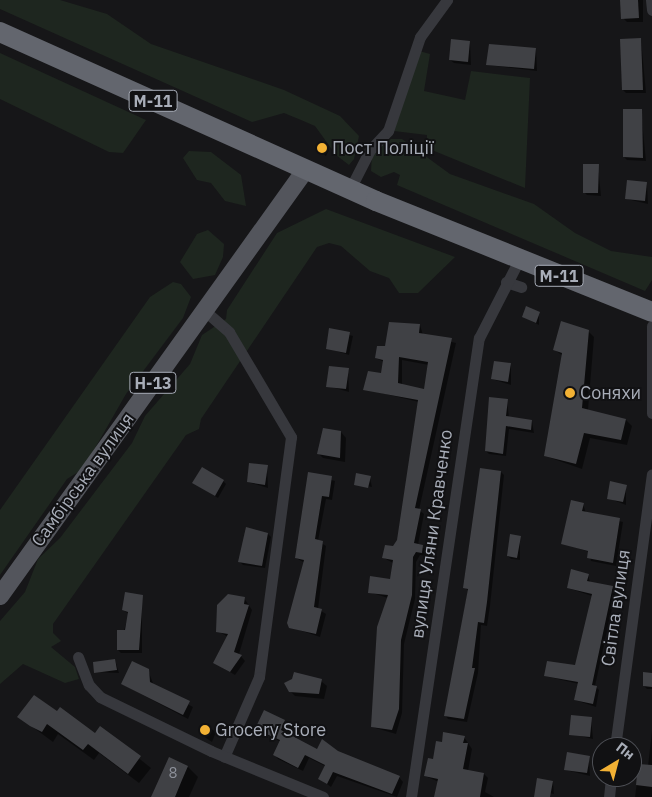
<!DOCTYPE html>
<meta charset="utf-8">
<style>
body{margin:0}
#map{position:relative;width:652px;height:797px;overflow:hidden;background:#161618;font-family:"IBM Plex Sans",sans-serif}
div>[style]{position:absolute}
.green>*{inset:0;background:#1e261f}
.shadow>*{inset:0;background:#0007}
.building>*{inset:0;background:#404145}
.street>*{height:11px;margin:-5.5px;padding:0 5.5px;transform-origin:5.5px;border-radius:5.5px;background:#37383d}
.primary>*{height:18px;margin:-9px;padding:0 9px;transform-origin:9px;border-radius:9px;background:#53555c}
.highway>*{height:20px;margin:-10px;padding:0 10px;transform-origin:10px;border-radius:10px;background:#63666e}
.dots>*{width:14px;height:14px;translate:-50% -50%;box-sizing:border-box;border:2px solid #111113;border-radius:50%}
span{translate:-50% -50%;white-space:nowrap;text-align:center;line-height:1.15;-webkit-text-stroke:4px #111113;paint-order:stroke}
.number-label{font-size:15px;color:#8e929b}
.number-label span{-webkit-text-stroke-width:0}
.shield-label span{padding:1px 4px;background:#111113;border:1px solid;border-radius:4px;-webkit-text-stroke-width:0}
.shield-label{font-size:16px;color:#a8adb8;font-weight:700}
.poi-label{font-size:18px;color:#a8adb8}
.left{translate:0 -50%;text-align:left}
.street-label{font-size:18px;color:#a8adb8}
.north{position:absolute;left:592px;top:737px;width:50px;height:50px;box-sizing:border-box;background:#111113;border:1px solid #4d4f55;border-radius:50%;rotate:37deg;font-size:14px;font-weight:700;line-height:20px;text-align:center;color:#a8adb8}
.north::after{content:'';display:block;margin:auto;width:18px;height:22px;background:#f2b134;clip-path:polygon(50% 0,100% 100%,50% 72%,0 100%)}
</style>
<div id="map">
<div class="green">
<div style="clip-path:polygon(0 0,60px 0,107px 14px,151px 44px,284px 90px,340px 116px,359px 136px,354px 159px,349px 165px,336px 155px,315px 126px,301px 120px,284px 113px,252px 122px,0 9px)"></div>
<div style="clip-path:polygon(419px 51px,430px 54px,424px 91px,465px 100px,471px 71px,530px 78px,525px 188px,427px 148px,427px 135px,394px 131px)"></div>
<div style="clip-path:polygon(0 53px,146px 120px,123px 153px,109px 152px,0 99px)"></div>
<div style="clip-path:polygon(391px 139px,402px 139px,450px 174px,534px 204px,575px 233px,611px 251px,652px 257px,652px 280px,645px 291px,397px 185px,400px 175px,394px 172px,381px 177px,371px 171px,372px 153px)"></div>
<div style="clip-path:polygon(189px 151px,211px 152px,241px 175px,246px 206px,225px 201px,211px 183px,197px 180px,183px 158px)"></div>
<div style="clip-path:polygon(326px 209px,455px 257px,418px 293px,399px 293px,389px 278px,370px 271px,341px 246px,329px 243px,317px 247px,201px 419px,199px 429px,186px 435px,53px 624px,53px 633px,61px 641px,51px 647px,75px 667px,79px 679px,65px 683px,23px 664px,0 684px,0 621px,25px 592px,38px 559px,60px 538px,132px 443px,145px 416px,190px 364px,202px 335px,226px 319px,227px 310px,277px 233px)"></div>
<div style="clip-path:polygon(208px 230px,224px 244px,223px 257px,215px 275px,193px 279px,180px 262px,197px 234px)"></div>
<div style="clip-path:polygon(173px 282px,181px 284px,191px 297px,183px 318px,126px 394px,83px 469px,67px 479px,0 575px,0 510px,150px 297px)"></div>
</div>
<div class="shadow">
<div style="clip-path:polygon(622px 0,643px 0,643px 22px,627px 22px,623px 18px)"></div>
<div style="clip-path:polygon(641px 39px,646px 93px,626px 93px,623px 90px)"></div>
<div style="clip-path:polygon(470px 43px,471px 65px,454px 63px,450px 60px)"></div>
<div style="clip-path:polygon(536px 49px,537px 71px,488px 65px)"></div>
<div style="clip-path:polygon(641px 110px,646px 161px,627px 160px,624px 157px)"></div>
<div style="clip-path:polygon(320px 144px,329px 150px,326px 156px,317px 151px)"></div>
<div style="clip-path:polygon(598px 166px,601px 196px,587px 195px,584px 192px)"></div>
<div style="clip-path:polygon(647px 184px,648px 204px,627px 199px)"></div>
<div style="clip-path:polygon(539px 313px,539px 325px,524px 317px)"></div>
<div style="clip-path:polygon(evenodd,420px 325px,423px 335px,456px 343px,419px 510px,424px 514px,418px 545px,427px 550px,426px 556px,420px 555px,416px 562px,415px 599px,404px 644px,402px 713px,396px 734px,372px 727px,388px 598px,369px 592px,391px 580px,393px 563px,384px 558px,398px 541px,419px 402px,365px 389px,382px 374px,384px 362px,376px 358px,420px 325px,402px 360px,429px 365px,425px 390px,402px 385px,402px 360px)"></div>
<div style="clip-path:polygon(330px 330px,353px 336px,349px 355px,327px 348px)"></div>
<div style="clip-path:polygon(588px 331px,594px 337px,588px 410px,626px 420px,632px 426px,627px 445px,590px 438px,582px 469px,545px 456px,563px 356px,555px 350px)"></div>
<div style="clip-path:polygon(511px 365px,511px 385px,492px 379px)"></div>
<div style="clip-path:polygon(348px 370px,349px 392px,328px 386px)"></div>
<div style="clip-path:polygon(507px 400px,509px 418px,532px 421px,534px 433px,509px 429px,506px 456px,489px 454px,486px 451px)"></div>
<div style="clip-path:polygon(341px 432px,346px 438px,345px 462px,323px 458px,318px 453px)"></div>
<div style="clip-path:polygon(267px 466px,268px 488px,248px 482px)"></div>
<div style="clip-path:polygon(501px 472px,504px 475px,490px 606px,487px 626px,481px 625px,478px 673px,467px 722px,448px 719px,445px 715px,468px 591px,465px 587px)"></div>
<div style="clip-path:polygon(309px 474px,335px 481px,332px 500px,326px 499px,318px 541px,326px 546px,318px 609px,326px 614px,320px 637px,290px 627px,305px 563px,296px 558px)"></div>
<div style="clip-path:polygon(370px 478px,372px 487px,356px 484px)"></div>
<div style="clip-path:polygon(223px 481px,226px 484px,218px 498px,194px 483px)"></div>
<div style="clip-path:polygon(626px 486px,626px 505px,608px 498px)"></div>
<div style="clip-path:polygon(583px 504px,586px 513px,623px 522px,616px 566px,591px 561px,589px 552px,563px 543px)"></div>
<div style="clip-path:polygon(268px 534px,271px 537px,265px 568px,243px 565px,240px 562px)"></div>
<div style="clip-path:polygon(520px 537px,520px 560px,511px 559px,508px 556px)"></div>
<div style="clip-path:polygon(588px 575px,590px 582px,616px 590px,595px 686px,599px 690px,596px 707px,575px 700px,579px 684px,545px 676px,576px 667px,592px 596px,568px 588px)"></div>
<div style="clip-path:polygon(142px 596px,142px 653px,121px 653px,118px 650px,129px 614px,123px 610px)"></div>
<div style="clip-path:polygon(244px 598px,252px 610px,239px 654px,245px 661px,235px 675px,215px 663px,228px 637px,218px 631px)"></div>
<div style="clip-path:polygon(115px 660px,119px 673px,96px 672px)"></div>
<div style="clip-path:polygon(148px 670px,154px 686px,193px 707px,188px 719px,122px 684px)"></div>
<div style="clip-path:polygon(652px 674px,652px 689px,647px 689px,644px 686px)"></div>
<div style="clip-path:polygon(321px 681px,327px 686px,324px 699px,295px 696px,290px 691px)"></div>
<div style="clip-path:polygon(57px 713px,95px 735px,101px 728px,151px 768px,139px 783px,99px 753px,94px 760px,58px 734px,53px 742px,19px 717px)"></div>
<div style="clip-path:polygon(591px 718px,593px 739px,571px 734px)"></div>
<div style="clip-path:polygon(284px 721px,289px 725px,285px 734px,317px 751px,338px 752px,399px 777px,403px 782px,397px 797px,337px 776px,331px 787px,319px 778px,325px 766px,309px 758px,303px 771px,278px 759px,274px 754px,281px 742px,257px 729px)"></div>
<div style="clip-path:polygon(204px 724px,216px 732px,212px 742px,200px 734px)"></div>
<div style="clip-path:polygon(652px 731px,652px 797px,635px 797px,639px 765px,648px 766px)"></div>
<div style="clip-path:polygon(464px 737px,472px 749px,468px 771px,484px 774px,488px 778px,485px 792px,494px 797px,435px 797px,439px 782px,425px 776px,443px 743px)"></div>
<div style="clip-path:polygon(589px 757px,590px 776px,566px 770px)"></div>
<div style="clip-path:polygon(188px 767px,198px 777px,189px 797px,152px 797px)"></div>
<div style="clip-path:polygon(553px 782px,554px 794px,538px 791px)"></div>
</div>
<div class="building">
<div style="clip-path:polygon(620px 0,638px 0,639px 18px,621px 19px)"></div>
<div style="clip-path:polygon(641px 38px,643px 90px,622px 90px,620px 39px)"></div>
<div style="clip-path:polygon(451px 39px,470px 41px,468px 62px,449px 60px)"></div>
<div style="clip-path:polygon(489px 44px,536px 48px,534px 69px,486px 65px)"></div>
<div style="clip-path:polygon(623px 109px,642px 109px,643px 158px,623px 157px)"></div>
<div style="clip-path:polygon(583px 164px,599px 164px,598px 193px,583px 193px)"></div>
<div style="clip-path:polygon(627px 180px,647px 182px,645px 201px,625px 199px)"></div>
<div style="clip-path:polygon(526px 306px,540px 312px,536px 323px,522px 317px)"></div>
<div style="clip-path:polygon(561px 321px,589px 330px,582px 408px,626px 419px,621px 440px,584px 433px,576px 464px,544px 456px,562px 353px,553px 350px)"></div>
<div style="clip-path:polygon(evenodd,389px 322px,420px 324px,419px 333px,452px 338px,415px 508px,421px 509px,414px 543px,423px 545px,422px 553px,416px 552px,413px 557px,412px 595px,401px 640px,399px 709px,392px 730px,371px 727px,377px 627px,388px 595px,368px 593px,370px 576px,390px 579px,393px 560px,382px 558px,385px 545px,393px 546px,397px 540px,418px 400px,363px 390px,368px 371px,381px 373px,383px 360px,375px 358px,377px 346px,385px 346px,389px 322px,399px 357px,428px 362px,424px 389px,398px 383px,399px 357px)"></div>
<div style="clip-path:polygon(329px 328px,350px 332px,346px 353px,326px 349px)"></div>
<div style="clip-path:polygon(494px 361px,511px 363px,508px 382px,491px 379px)"></div>
<div style="clip-path:polygon(329px 366px,349px 368px,346px 389px,326px 387px)"></div>
<div style="clip-path:polygon(489px 397px,508px 399px,506px 416px,532px 420px,531px 430px,506px 426px,503px 454px,485px 451px)"></div>
<div style="clip-path:polygon(323px 428px,341px 431px,340px 458px,317px 454px)"></div>
<div style="clip-path:polygon(249px 463px,268px 465px,265px 485px,247px 482px)"></div>
<div style="clip-path:polygon(202px 467px,224px 480px,215px 496px,192px 483px)"></div>
<div style="clip-path:polygon(480px 468px,501px 471px,487px 602px,484px 623px,478px 622px,472px 668px,475px 668px,464px 719px,444px 716px,468px 589px,463px 588px)"></div>
<div style="clip-path:polygon(308px 472px,332px 476px,329px 497px,322px 496px,315px 539px,323px 541px,314px 607px,322px 609px,316px 634px,289px 628px,287px 623px,304px 560px,295px 558px)"></div>
<div style="clip-path:polygon(356px 473px,371px 476px,368px 488px,354px 485px)"></div>
<div style="clip-path:polygon(610px 481px,627px 485px,623px 502px,607px 499px)"></div>
<div style="clip-path:polygon(571px 500px,584px 503px,582px 511px,620px 518px,613px 563px,587px 558px,588px 551px,561px 544px)"></div>
<div style="clip-path:polygon(246px 527px,268px 533px,262px 566px,238px 562px)"></div>
<div style="clip-path:polygon(510px 534px,521px 536px,517px 558px,507px 556px)"></div>
<div style="clip-path:polygon(571px 569px,589px 574px,587px 581px,613px 586px,592px 685px,597px 686px,593px 704px,574px 700px,578px 682px,544px 676px,547px 661px,575px 665px,592px 594px,567px 588px)"></div>
<div style="clip-path:polygon(125px 592px,143px 595px,139px 650px,117px 650px,117px 630px,125px 630px,128px 612px,122px 610px)"></div>
<div style="clip-path:polygon(228px 594px,245px 597px,244px 604px,249px 605px,234px 652px,242px 655px,230px 672px,213px 663px,228px 634px,216px 632px,217px 605px)"></div>
<div style="clip-path:polygon(115px 659px,117px 670px,94px 673px,93px 662px)"></div>
<div style="clip-path:polygon(132px 661px,149px 669px,150px 682px,190px 701px,183px 715px,121px 684px)"></div>
<div style="clip-path:polygon(294px 672px,322px 679px,319px 694px,289px 692px,284px 683px,292px 679px)"></div>
<div style="clip-path:polygon(643px 672px,652px 673px,652px 687px,643px 686px)"></div>
<div style="clip-path:polygon(34px 695px,57px 711px,60px 707px,95px 733px,100px 726px,141px 756px,128px 774px,88px 744px,83px 750px,47px 724px,42px 732px,30px 726px,17px 717px)"></div>
<div style="clip-path:polygon(264px 710px,285px 720px,281px 730px,317px 749px,322px 739px,338px 751px,400px 776px,392px 794px,333px 772px,327px 784px,318px 779px,325px 765px,305px 755px,298px 768px,273px 755px,280px 740px,255px 729px)"></div>
<div style="clip-path:polygon(571px 715px,592px 717px,590px 737px,569px 735px)"></div>
<div style="clip-path:polygon(443px 732px,465px 736px,463px 743px,468px 743px,463px 769px,484px 773px,480px 797px,434px 797px,438px 779px,424px 776px,428px 758px,433px 759px,436px 741px,442px 742px)"></div>
<div style="clip-path:polygon(567px 752px,590px 756px,587px 773px,564px 770px)"></div>
<div style="clip-path:polygon(169px 757px,188px 766px,182px 780px,175px 797px,151px 797px)"></div>
<div style="clip-path:polygon(638px 764px,652px 765px,652px 787px,636px 785px)"></div>
<div style="clip-path:polygon(537px 778px,553px 781px,550px 797px,534px 797px)"></div>
</div>
<div class="street">
<div style="left:651px;top:0;width:10px;rotate:84deg"></div>
<div style="left:350px;top:189px;width:44px;rotate:-62.9deg"></div>
<div style="left:370px;top:150px;width:26px;rotate:-47deg"></div>
<div style="left:388px;top:131px;width:99px;rotate:-71.2deg"></div>
<div style="left:420px;top:37px;width:46px;rotate:-53.9deg"></div>
<div style="left:506px;top:282px;width:16px;rotate:18deg"></div>
<div style="left:205px;top:311px;width:32px;rotate:41deg"></div>
<div style="left:229px;top:332px;width:122px;rotate:59.4deg"></div>
<div style="left:291px;top:437px;width:242px;rotate:97.6deg"></div>
<div style="left:259px;top:677px;width:87px;rotate:113.6deg"></div>
<div style="left:652px;top:326px;width:87px;rotate:90deg"></div>
<div style="left:78px;top:657px;width:30px;rotate:69deg"></div>
<div style="left:89px;top:685px;width:16px;rotate:47deg"></div>
<div style="left:100px;top:697px;width:123px;rotate:25.9deg"></div>
<div style="left:211px;top:751px;width:121px;rotate:22.3deg"></div>
<div style="left:615px;top:747px;width:275px;rotate:-82.3deg"></div>
<div style="left:411px;top:797px;width:464px;rotate:-81.6deg"></div>
<div style="left:479px;top:338px;width:88px;rotate:-62.9deg"></div>
<div style="left:609px;top:797px;width:20px;rotate:-84deg"></div>
</div>
<div class="primary">
<div style="left:0;top:596px;width:525px;rotate:-54.37deg"></div>
</div>
<div class="highway">
<div style="left:0;top:32px;width:412px;rotate:24.2deg"></div>
<div style="left:376px;top:201px;width:297px;rotate:21.9deg"></div>
</div>
<div class="dots">
<div style="left:322px;top:148px;background:#f2b134"></div>
<div style="left:570px;top:393px;background:#f2b134"></div>
<div style="left:205px;top:730px;background:#f2b134"></div>
</div>
<div class="number-label">
<span style="left:173px;top:773px">8</span>
</div>
<div class="shield-label">
<span style="left:153px;top:101px">М-11</span>
<span style="left:559px;top:276px">М-11</span>
<span style="left:153px;top:383px">Н-13</span>
</div>
<div class="poi-label">
<span class="left" style="left:332px;top:148px">Пост Поліції</span>
<span class="left" style="left:580px;top:393px">Соняхи</span>
<span class="left" style="left:215px;top:730px">Grocery Store</span>
</div>
<div class="street-label">
<span style="left:83px;top:480px;rotate:-54deg">Самбірська вулиця</span>
<span style="left:432px;top:534px;rotate:-82deg">вулиця Уляни Кравченко</span>
<span style="left:616px;top:608px;rotate:-82deg">Світла вулиця</span>
</div>
<div class="north">Пн</div>
</div>
